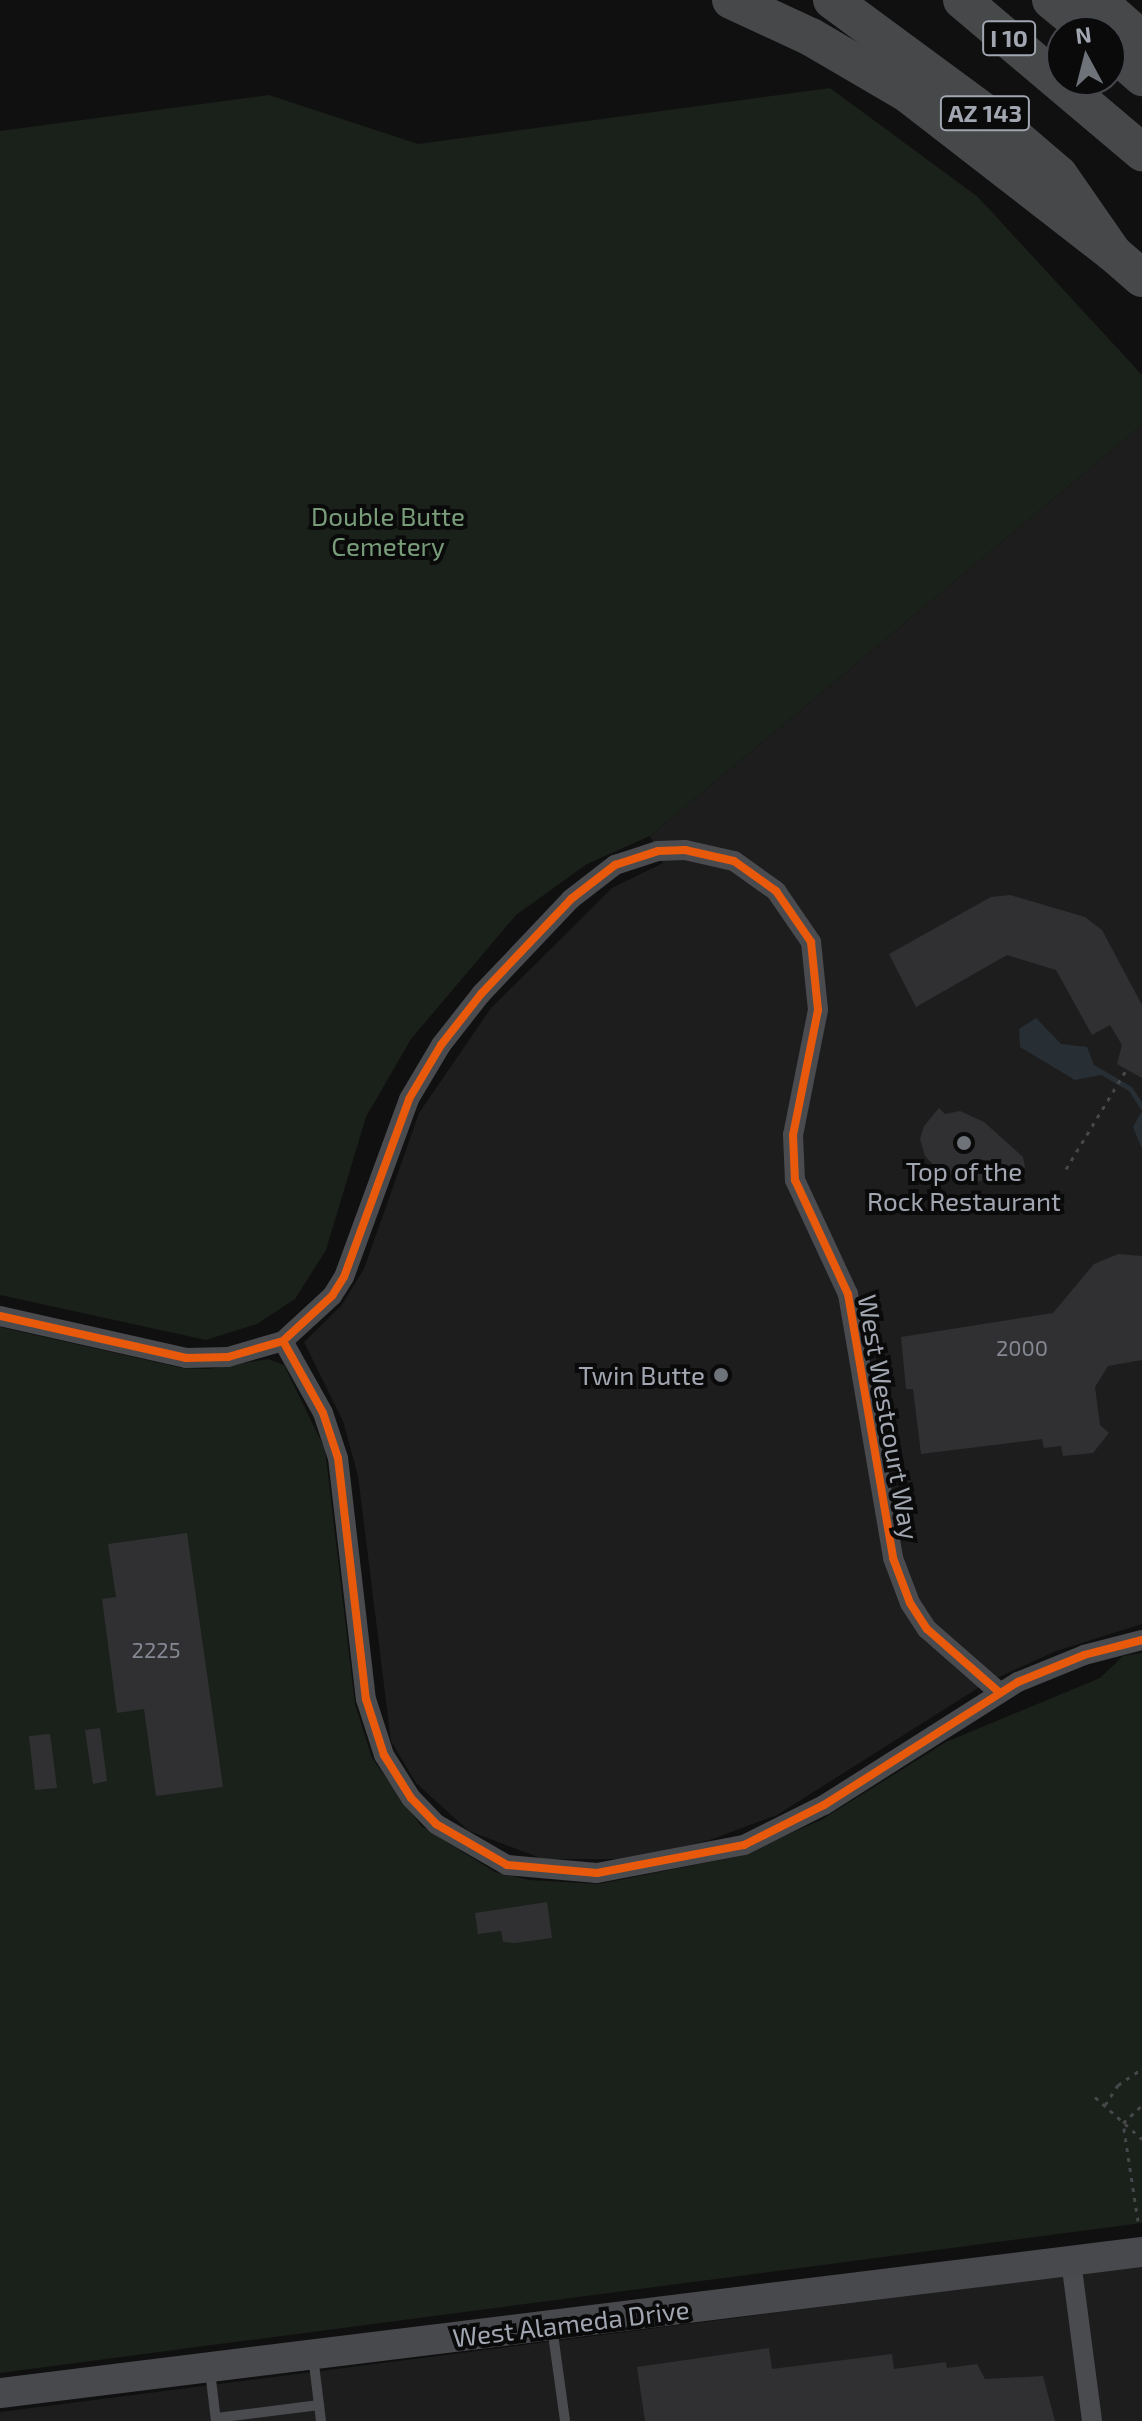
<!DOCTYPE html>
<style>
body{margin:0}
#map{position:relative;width:1142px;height:2421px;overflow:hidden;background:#101010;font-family:"Exo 2",sans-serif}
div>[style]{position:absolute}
.built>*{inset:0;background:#1d1d1e}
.green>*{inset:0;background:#1a201a}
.water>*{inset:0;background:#272f34}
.building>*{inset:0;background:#303033}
.path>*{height:3px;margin-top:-1.5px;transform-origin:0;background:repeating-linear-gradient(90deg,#46474a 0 4px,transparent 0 10px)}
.lane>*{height:10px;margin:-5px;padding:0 5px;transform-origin:5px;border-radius:5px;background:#4a4b4f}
.street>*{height:20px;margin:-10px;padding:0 10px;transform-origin:10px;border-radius:10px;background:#4a4b4f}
.secondary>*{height:30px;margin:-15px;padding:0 15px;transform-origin:15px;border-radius:15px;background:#48494c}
.highway>*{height:38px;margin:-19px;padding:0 19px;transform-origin:19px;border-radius:19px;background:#46484a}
.cycleway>*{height:8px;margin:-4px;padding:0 4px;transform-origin:4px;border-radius:4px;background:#e8590c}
.dots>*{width:22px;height:22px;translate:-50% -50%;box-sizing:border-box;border:4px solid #0a0a0b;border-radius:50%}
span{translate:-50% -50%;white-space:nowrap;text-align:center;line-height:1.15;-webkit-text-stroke:8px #0a0a0b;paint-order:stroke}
.number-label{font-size:22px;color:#858892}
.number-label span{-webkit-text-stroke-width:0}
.shield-label span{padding:2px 6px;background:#0a0a0b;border:2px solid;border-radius:6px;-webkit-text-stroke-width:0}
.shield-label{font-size:24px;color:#a1a6b1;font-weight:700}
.park-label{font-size:26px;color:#789c79}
.poi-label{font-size:26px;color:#a1a6b1}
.right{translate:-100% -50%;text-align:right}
.street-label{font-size:26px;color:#a1a6b1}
.north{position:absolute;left:1046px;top:16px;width:80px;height:80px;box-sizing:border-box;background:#0a0a0b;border:2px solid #46484d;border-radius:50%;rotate:353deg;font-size:22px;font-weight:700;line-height:32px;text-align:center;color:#a1a6b1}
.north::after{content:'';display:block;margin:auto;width:28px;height:36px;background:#6e7279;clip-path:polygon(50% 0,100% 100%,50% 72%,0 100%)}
</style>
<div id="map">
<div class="built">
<div style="clip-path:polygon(1142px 425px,1142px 1624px,1056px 1651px,986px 1683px,777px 1815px,707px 1841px,629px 1859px,543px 1859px,469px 1831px,416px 1783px,391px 1741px,358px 1476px,343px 1421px,304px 1342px,341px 1306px,364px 1269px,419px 1113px,491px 1008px,612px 888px,663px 863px,650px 836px)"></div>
<div style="clip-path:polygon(1142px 2266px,1142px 2421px,0 2421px,0 2412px)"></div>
</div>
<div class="green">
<div style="clip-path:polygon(830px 88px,978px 197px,1142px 375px,1142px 425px,650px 836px,587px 864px,516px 915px,411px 1039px,366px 1117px,326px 1250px,295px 1299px,257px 1324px,206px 1340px,0 1295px,0 131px,269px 95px,418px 144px)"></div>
<div style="clip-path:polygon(0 1327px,182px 1368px,208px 1369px,268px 1359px,284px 1365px,325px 1449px,355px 1704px,372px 1758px,421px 1826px,495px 1872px,529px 1880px,599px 1884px,735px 1857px,821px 1820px,946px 1742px,1100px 1678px,1123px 1656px,1142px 1653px,1142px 2223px,0 2373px)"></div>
</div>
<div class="water">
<div style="clip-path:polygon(1036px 1018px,1061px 1044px,1087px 1047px,1094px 1065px,1132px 1087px,1142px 1102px,1142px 1149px,1133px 1127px,1142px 1111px,1129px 1091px,1101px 1075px,1075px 1080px,1020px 1047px,1019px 1029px)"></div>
</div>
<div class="building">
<div style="clip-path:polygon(1010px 895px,1085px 917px,1102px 930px,1142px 1005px,1142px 1078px,1117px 1064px,1122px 1045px,1110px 1025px,1092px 1035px,1056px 970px,1007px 955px,916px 1007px,889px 954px,991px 897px)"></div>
<div style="clip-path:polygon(939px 1108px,945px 1114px,960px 1111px,984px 1122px,1023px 1157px,1025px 1167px,1018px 1179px,995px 1166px,987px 1179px,972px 1183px,938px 1170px,925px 1156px,920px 1139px,924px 1126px)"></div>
<div style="clip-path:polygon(1118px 1254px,1142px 1256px,1142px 1360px,1108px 1366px,1095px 1387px,1100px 1425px,1109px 1433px,1093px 1453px,1063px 1456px,1061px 1446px,1044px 1448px,1042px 1439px,921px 1454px,913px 1389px,906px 1389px,901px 1337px,1053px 1313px,1094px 1264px)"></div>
<div style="clip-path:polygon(187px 1533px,223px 1787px,156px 1796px,144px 1709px,117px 1713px,102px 1599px,116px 1597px,108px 1544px)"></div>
<div style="clip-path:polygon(100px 1728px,107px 1781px,93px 1784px,85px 1730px)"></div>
<div style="clip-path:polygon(50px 1734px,57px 1788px,35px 1790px,29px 1736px)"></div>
<div style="clip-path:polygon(547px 1902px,552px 1938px,515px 1943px,503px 1942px,501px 1931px,478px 1934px,475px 1913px)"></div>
<div style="clip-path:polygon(769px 2348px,772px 2369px,892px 2354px,894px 2369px,946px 2362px,947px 2368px,977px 2364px,985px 2379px,1043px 2376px,1055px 2421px,645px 2421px,637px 2367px)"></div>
</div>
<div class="path">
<div style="left:1066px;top:1169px;width:114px;rotate:-58.7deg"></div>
<div style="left:1095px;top:2097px;width:63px;rotate:41.8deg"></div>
<div style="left:1105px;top:2105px;width:24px;rotate:-57deg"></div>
<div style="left:1118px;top:2085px;width:29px;rotate:-34deg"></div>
<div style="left:1138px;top:2221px;width:99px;rotate:-98.7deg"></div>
<div style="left:1123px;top:2123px;width:26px;rotate:-43deg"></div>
</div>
<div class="lane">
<div style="left:552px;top:2327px;width:95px;rotate:82.1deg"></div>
<div style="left:313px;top:2356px;width:65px;rotate:83deg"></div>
<div style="left:210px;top:2371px;width:50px;rotate:83.2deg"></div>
<div style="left:216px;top:2418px;width:104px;rotate:-7.2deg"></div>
</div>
<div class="street">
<div style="left:0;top:1316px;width:191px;rotate:12.7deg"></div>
<div style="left:186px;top:1358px;width:42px;rotate:-1.4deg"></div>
<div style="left:228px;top:1357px;width:57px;rotate:-16.2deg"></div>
<div style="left:283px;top:1341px;width:82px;rotate:60.9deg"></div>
<div style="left:323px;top:1413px;width:47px;rotate:71.6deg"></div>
<div style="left:338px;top:1458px;width:243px;rotate:83.4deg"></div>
<div style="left:366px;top:1699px;width:59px;rotate:72.2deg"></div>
<div style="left:384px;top:1755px;width:51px;rotate:57.9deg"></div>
<div style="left:411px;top:1798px;width:36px;rotate:46deg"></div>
<div style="left:436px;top:1824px;width:82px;rotate:30deg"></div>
<div style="left:507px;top:1865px;width:90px;rotate:5.1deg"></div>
<div style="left:597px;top:1873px;width:150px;rotate:-10.8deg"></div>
<div style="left:744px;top:1845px;width:89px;rotate:-26.6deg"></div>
<div style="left:824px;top:1805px;width:230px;rotate:-32.4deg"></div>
<div style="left:1018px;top:1682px;width:71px;rotate:-22.2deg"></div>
<div style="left:1084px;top:1655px;width:60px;rotate:-14.5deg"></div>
<div style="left:283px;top:1341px;width:67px;rotate:-42.6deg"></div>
<div style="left:332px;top:1296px;width:22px;rotate:-58deg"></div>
<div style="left:344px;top:1277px;width:189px;rotate:-69.9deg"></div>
<div style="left:409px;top:1099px;width:63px;rotate:-59.3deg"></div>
<div style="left:441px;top:1045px;width:65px;rotate:-51.9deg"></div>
<div style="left:481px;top:994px;width:131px;rotate:-46.5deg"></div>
<div style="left:571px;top:899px;width:56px;rotate:-37.7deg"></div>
<div style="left:615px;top:865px;width:45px;rotate:-18deg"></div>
<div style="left:658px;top:851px;width:27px;rotate:-2deg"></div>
<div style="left:685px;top:850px;width:50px;rotate:12.7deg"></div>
<div style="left:734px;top:861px;width:52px;rotate:35.5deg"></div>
<div style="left:776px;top:891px;width:62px;rotate:55.5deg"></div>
<div style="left:811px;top:942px;width:68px;rotate:84.1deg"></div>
<div style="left:818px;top:1010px;width:127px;rotate:101.3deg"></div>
<div style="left:793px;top:1135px;width:45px;rotate:87.5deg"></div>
<div style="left:795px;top:1180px;width:126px;rotate:65.1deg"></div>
<div style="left:848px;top:1294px;width:268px;rotate:80.3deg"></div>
<div style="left:893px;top:1558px;width:48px;rotate:69.3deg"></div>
<div style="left:910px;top:1603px;width:31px;rotate:57deg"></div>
<div style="left:927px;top:1629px;width:97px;rotate:41.2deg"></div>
<div style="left:1071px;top:2261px;width:161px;rotate:82.5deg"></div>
</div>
<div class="secondary">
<div style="left:0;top:2393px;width:1151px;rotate:-7.04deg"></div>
</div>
<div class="highway">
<div style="left:731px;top:0;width:88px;rotate:24.8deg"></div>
<div style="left:811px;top:37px;width:113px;rotate:30.4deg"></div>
<div style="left:908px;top:94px;width:259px;rotate:37.8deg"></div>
<div style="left:832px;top:0;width:202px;rotate:36.4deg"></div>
<div style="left:995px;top:120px;width:84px;rotate:40.7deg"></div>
<div style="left:1059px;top:175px;width:95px;rotate:55.3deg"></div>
<div style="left:1113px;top:253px;width:38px;rotate:41deg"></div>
<div style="left:962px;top:0;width:236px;rotate:40.2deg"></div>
<div style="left:1051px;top:0;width:50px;rotate:39.4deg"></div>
<div style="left:1097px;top:0;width:60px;rotate:41.6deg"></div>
<div style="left:1110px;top:49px;width:43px;rotate:41.2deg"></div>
</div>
<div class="cycleway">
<div style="left:0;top:1316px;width:191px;rotate:12.7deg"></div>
<div style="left:186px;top:1358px;width:42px;rotate:-1.4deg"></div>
<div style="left:228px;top:1357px;width:57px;rotate:-16.2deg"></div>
<div style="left:283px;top:1341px;width:82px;rotate:60.9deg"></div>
<div style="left:323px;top:1413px;width:47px;rotate:71.6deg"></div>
<div style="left:338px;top:1458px;width:243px;rotate:83.4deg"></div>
<div style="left:366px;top:1699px;width:59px;rotate:72.2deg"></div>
<div style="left:384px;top:1755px;width:51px;rotate:57.9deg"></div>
<div style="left:411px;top:1798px;width:36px;rotate:46deg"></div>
<div style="left:436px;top:1824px;width:82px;rotate:30deg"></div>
<div style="left:507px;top:1865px;width:90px;rotate:5.1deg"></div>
<div style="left:597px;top:1873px;width:150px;rotate:-10.8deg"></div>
<div style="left:744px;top:1845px;width:89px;rotate:-26.6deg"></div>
<div style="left:824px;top:1805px;width:230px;rotate:-32.4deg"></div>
<div style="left:1018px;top:1682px;width:71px;rotate:-22.2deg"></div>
<div style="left:1084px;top:1655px;width:60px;rotate:-14.5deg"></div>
<div style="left:283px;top:1341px;width:67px;rotate:-42.6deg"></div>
<div style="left:332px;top:1296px;width:22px;rotate:-58deg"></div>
<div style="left:344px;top:1277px;width:189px;rotate:-69.9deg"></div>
<div style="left:409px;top:1099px;width:63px;rotate:-59.3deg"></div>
<div style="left:441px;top:1045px;width:65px;rotate:-51.9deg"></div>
<div style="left:481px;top:994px;width:131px;rotate:-46.5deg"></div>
<div style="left:571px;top:899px;width:56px;rotate:-37.7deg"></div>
<div style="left:615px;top:865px;width:45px;rotate:-18deg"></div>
<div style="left:658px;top:851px;width:27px;rotate:-2deg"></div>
<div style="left:685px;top:850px;width:50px;rotate:12.7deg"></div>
<div style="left:734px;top:861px;width:52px;rotate:35.5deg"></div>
<div style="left:776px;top:891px;width:62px;rotate:55.5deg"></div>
<div style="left:811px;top:942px;width:68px;rotate:84.1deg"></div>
<div style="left:818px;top:1010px;width:127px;rotate:101.3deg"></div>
<div style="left:793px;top:1135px;width:45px;rotate:87.5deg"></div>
<div style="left:795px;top:1180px;width:126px;rotate:65.1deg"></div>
<div style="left:848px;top:1294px;width:268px;rotate:80.3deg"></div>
<div style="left:893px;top:1558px;width:48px;rotate:69.3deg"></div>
<div style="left:910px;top:1603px;width:31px;rotate:57deg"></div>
<div style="left:927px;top:1629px;width:97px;rotate:41.2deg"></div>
</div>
<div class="dots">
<div style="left:964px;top:1143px;background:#6e7279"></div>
<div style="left:721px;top:1375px;background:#6e7279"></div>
</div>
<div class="number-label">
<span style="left:1022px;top:1348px">2000</span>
<span style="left:156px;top:1650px">2225</span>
</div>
<div class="shield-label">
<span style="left:1009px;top:38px">I 10</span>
<span style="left:985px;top:113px">AZ 143</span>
</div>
<div class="park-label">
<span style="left:388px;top:531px">Double Butte<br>Cemetery</span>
</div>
<div class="poi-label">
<span style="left:964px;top:1186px">Top of the<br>Rock Restaurant</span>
<span class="right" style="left:705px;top:1375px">Twin Butte</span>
</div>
<div class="street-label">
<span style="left:889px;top:1417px;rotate:80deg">West Westcourt Way</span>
<span style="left:571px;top:2323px;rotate:-7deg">West Alameda Drive</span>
</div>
<div class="north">N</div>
</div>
